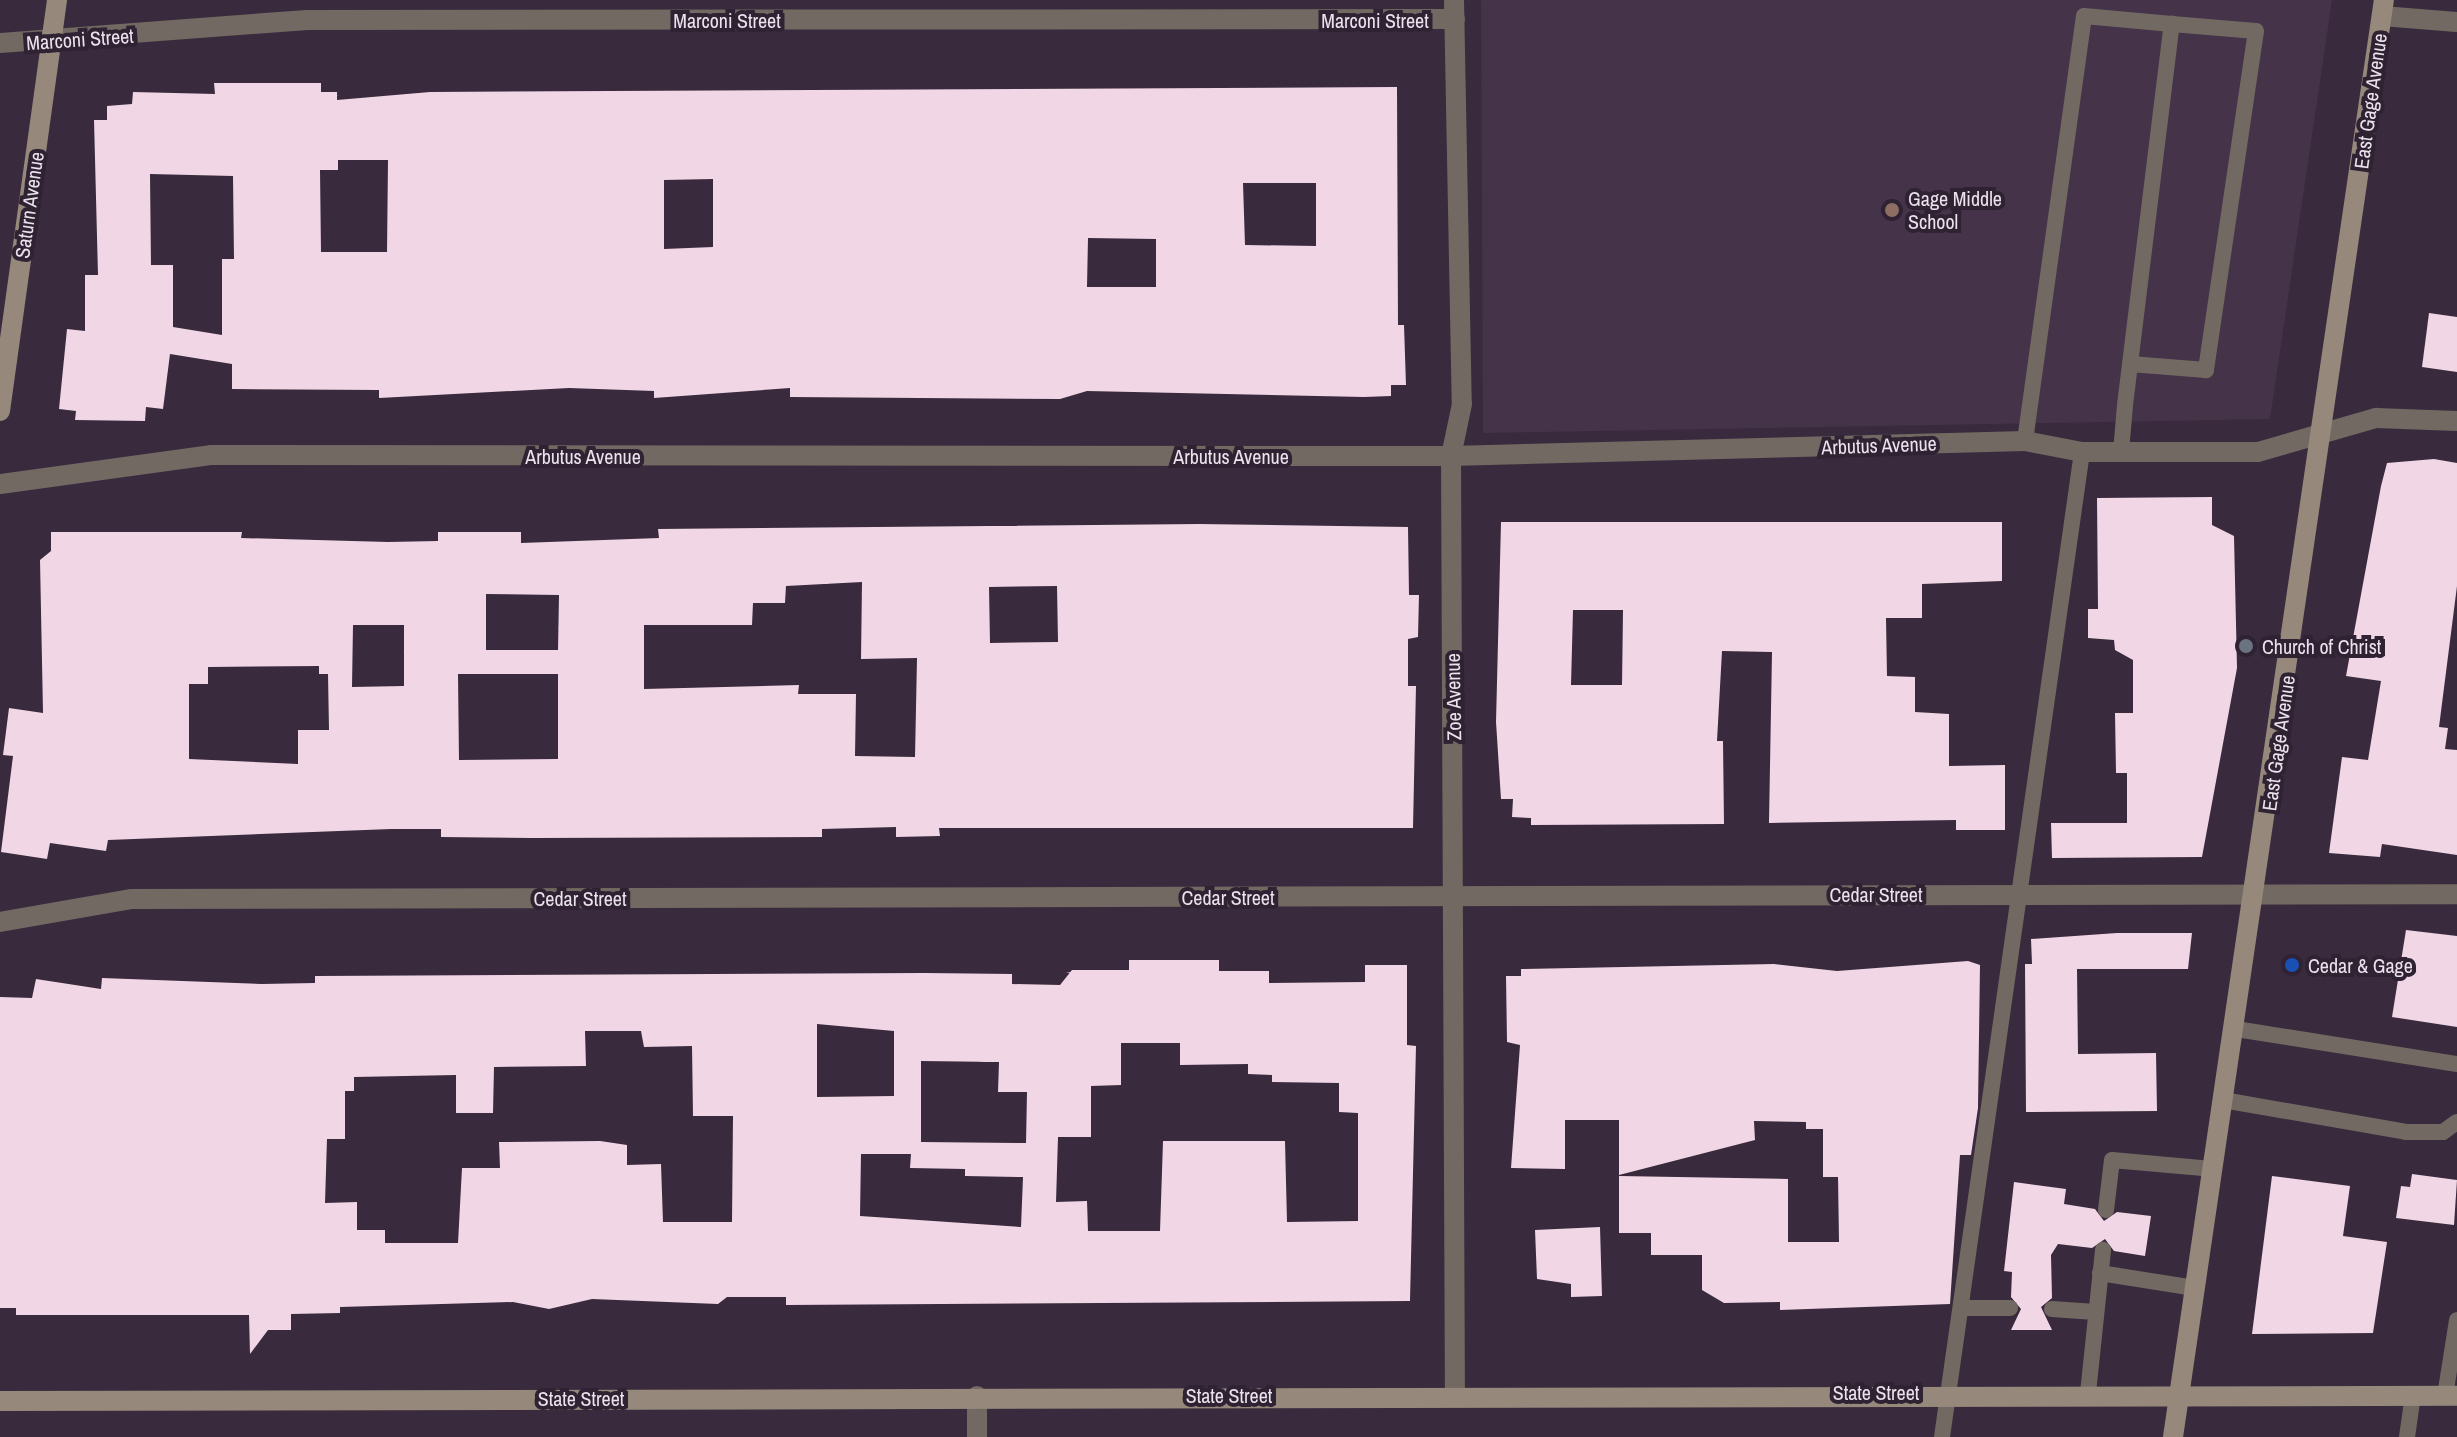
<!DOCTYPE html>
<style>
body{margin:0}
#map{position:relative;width:2457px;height:1437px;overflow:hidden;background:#392b3d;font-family:"Archivo Narrow",sans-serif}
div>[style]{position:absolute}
.built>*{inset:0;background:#453349}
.building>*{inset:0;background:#f1d6e6}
.lane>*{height:16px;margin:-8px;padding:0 8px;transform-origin:8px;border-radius:8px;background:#726a62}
.street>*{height:20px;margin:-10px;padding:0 10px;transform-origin:10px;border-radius:10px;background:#726a62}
.secondary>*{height:20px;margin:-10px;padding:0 10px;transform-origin:10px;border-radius:10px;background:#96897c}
.dots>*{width:22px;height:22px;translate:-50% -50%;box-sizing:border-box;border:4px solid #2f2232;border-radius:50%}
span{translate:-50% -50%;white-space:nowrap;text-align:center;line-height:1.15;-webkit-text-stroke:8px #2f2232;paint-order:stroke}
.street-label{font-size:20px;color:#ebe2ed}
.poi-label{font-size:20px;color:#ebe2ed}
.left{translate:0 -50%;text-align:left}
</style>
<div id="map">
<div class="built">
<div style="clip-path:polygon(1481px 0,2332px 0,2270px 419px,1483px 433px)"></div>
</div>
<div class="building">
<div style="clip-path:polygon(evenodd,214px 83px,321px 83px,321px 92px,337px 92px,337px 100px,430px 92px,1397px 87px,1398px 325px,1404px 325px,1406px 385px,1391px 385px,1391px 396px,1364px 397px,1087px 391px,1060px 399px,790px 397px,790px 388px,654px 398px,654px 391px,569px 388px,379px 398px,379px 390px,232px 389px,232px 364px,170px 354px,163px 409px,146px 407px,145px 421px,75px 420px,76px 411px,59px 409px,67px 329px,85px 331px,85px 275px,98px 275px,94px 120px,107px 120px,107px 106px,132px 104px,133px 92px,215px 94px,214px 83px,338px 160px,388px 160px,387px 252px,321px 252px,320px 170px,338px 170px,338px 160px,214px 83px,150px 174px,233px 176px,234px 259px,222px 259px,222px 335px,173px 327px,173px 265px,151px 265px,150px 174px,214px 83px,713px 179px,713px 247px,664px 249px,664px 180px,713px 179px,214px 83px,1243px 183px,1316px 183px,1316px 246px,1245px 245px,1243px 183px,214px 83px,1088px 238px,1156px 239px,1156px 287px,1087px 287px,1088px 238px)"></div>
<div style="clip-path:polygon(2429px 313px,2457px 317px,2457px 372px,2422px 367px)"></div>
<div style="clip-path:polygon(2434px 459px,2457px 463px,2457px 586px,2439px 727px,2448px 728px,2445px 749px,2457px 750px,2457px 855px,2382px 844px,2380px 857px,2329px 853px,2342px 757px,2368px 760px,2381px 681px,2346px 676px,2381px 486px,2387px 463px)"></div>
<div style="clip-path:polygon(2212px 497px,2212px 525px,2234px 536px,2237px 668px,2202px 857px,2052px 858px,2051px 823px,2127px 823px,2127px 773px,2116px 773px,2115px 713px,2133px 713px,2133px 660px,2115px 650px,2114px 640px,2088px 638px,2088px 609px,2098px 609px,2097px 498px)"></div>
<div style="clip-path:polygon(evenodd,1501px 522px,2002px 522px,2002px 581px,1922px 584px,1922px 618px,1886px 618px,1887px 676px,1915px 677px,1915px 712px,1949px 714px,1949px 766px,2005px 765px,2005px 830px,1956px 830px,1956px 820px,1769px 823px,1772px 652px,1722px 651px,1717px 741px,1723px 741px,1724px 824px,1531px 825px,1531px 818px,1512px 817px,1513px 799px,1501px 799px,1496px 722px,1501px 522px,1573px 610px,1623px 610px,1622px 685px,1571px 685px,1573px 610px)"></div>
<div style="clip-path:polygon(evenodd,1199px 524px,1408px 527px,1409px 595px,1419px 595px,1418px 637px,1408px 639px,1408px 686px,1416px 686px,1413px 828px,939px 828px,940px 836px,896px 837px,896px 827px,822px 829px,822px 837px,532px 838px,441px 837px,441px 829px,391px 829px,108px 840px,106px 851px,50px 843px,47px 859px,1px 852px,13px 756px,3px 755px,9px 708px,43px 713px,40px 560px,51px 551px,51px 532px,242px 532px,241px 538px,388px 542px,438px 541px,438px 532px,521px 532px,521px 543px,659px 538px,658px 529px,1199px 524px,862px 582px,861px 659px,917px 658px,915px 757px,855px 756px,856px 694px,798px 694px,799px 685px,644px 689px,644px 625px,752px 625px,753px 603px,785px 603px,786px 586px,862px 582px,1199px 524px,1057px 586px,1058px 642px,990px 643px,989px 587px,1057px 586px,1199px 524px,486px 594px,559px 595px,558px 650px,486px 650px,486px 594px,1199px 524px,353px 625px,404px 625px,404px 686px,352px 687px,353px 625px,1199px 524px,319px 666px,319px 674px,328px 674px,329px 730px,298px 730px,298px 764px,189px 759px,189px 684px,208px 684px,208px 667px,319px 666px,1199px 524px,458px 674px,558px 674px,558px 759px,459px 760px,458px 674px)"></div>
<div style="clip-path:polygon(2406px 930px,2457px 936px,2457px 1027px,2392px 1017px)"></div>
<div style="clip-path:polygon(2117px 933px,2192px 933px,2188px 969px,2077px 969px,2078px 1054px,2156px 1053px,2157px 1111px,2026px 1112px,2025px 964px,2032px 964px,2031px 939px)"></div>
<div style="clip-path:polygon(evenodd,1129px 960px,1219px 960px,1219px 971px,1269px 971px,1269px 983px,1365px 982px,1365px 965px,1407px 965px,1407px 1045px,1416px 1046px,1410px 1301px,786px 1305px,786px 1297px,727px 1297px,718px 1304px,592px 1299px,549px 1309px,513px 1302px,340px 1307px,340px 1313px,291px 1314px,291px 1330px,268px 1330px,250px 1354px,249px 1315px,16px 1315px,16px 1308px,0 1308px,0 997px,32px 998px,36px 979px,101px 989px,102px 978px,262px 984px,315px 983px,315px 976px,925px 973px,1012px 974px,1012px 984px,1060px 985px,1072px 970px,1129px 970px,1129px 960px,817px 1024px,894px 1031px,894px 1096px,817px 1097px,817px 1024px,1129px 960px,585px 1031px,641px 1031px,644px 1047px,692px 1046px,693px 1116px,733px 1116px,732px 1222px,663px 1222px,661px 1164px,627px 1165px,627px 1145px,600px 1141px,499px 1142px,500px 1168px,462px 1168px,458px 1243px,385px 1243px,385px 1230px,357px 1230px,357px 1202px,325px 1203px,327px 1139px,345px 1139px,345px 1091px,354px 1091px,354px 1077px,456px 1075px,456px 1113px,493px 1113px,494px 1067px,586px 1066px,585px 1031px,1129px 960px,1121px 1043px,1180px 1043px,1180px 1065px,1248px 1064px,1248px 1074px,1272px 1075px,1272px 1082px,1339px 1083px,1339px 1112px,1358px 1113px,1358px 1221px,1287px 1222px,1285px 1141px,1163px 1141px,1160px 1231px,1088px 1231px,1087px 1201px,1056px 1202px,1058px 1137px,1091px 1137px,1091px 1086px,1121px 1085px,1121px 1043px,1129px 960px,921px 1061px,999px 1062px,998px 1092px,1027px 1092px,1026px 1143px,921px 1142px,921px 1061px,1129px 960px,861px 1154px,911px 1154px,910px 1168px,965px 1169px,965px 1176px,1023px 1177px,1021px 1227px,860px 1216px,861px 1154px)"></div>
<div style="clip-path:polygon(1968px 961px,1980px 965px,1978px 1108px,1971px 1155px,1960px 1155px,1950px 1304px,1780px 1310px,1780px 1302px,1724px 1303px,1702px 1290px,1702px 1255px,1651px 1255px,1651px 1233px,1619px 1233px,1619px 1176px,1788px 1179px,1788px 1242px,1839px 1242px,1838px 1177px,1823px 1177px,1823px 1129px,1806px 1129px,1806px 1122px,1754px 1121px,1755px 1140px,1619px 1175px,1619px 1120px,1565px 1120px,1565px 1169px,1511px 1168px,1520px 1045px,1507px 1042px,1506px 976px,1521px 976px,1521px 969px,1774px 964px,1837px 971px)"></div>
<div style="clip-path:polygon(2412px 1174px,2457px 1180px,2454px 1225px,2396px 1218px,2401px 1186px,2410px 1187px)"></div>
<div style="clip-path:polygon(2272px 1176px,2350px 1186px,2343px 1236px,2387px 1242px,2373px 1333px,2252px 1334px)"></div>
<div style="clip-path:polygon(2014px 1182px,2066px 1189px,2064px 1204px,2095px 1209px,2104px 1221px,2117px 1212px,2151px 1216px,2145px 1256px,2114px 1251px,2105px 1239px,2092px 1248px,2058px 1244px,2051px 1255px,2052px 1298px,2041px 1307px,2052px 1330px,2011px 1330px,2021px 1309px,2011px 1297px,2012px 1272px,2004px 1271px)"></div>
<div style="clip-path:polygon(1600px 1227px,1602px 1296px,1571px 1297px,1571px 1284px,1537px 1279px,1535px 1230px)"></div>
</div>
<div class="lane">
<div style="left:2025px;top:441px;width:429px;rotate:-82.1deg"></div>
<div style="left:2084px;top:16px;width:88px;rotate:5.2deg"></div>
<div style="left:2121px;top:452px;width:47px;rotate:-85.1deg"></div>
<div style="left:2125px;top:405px;width:41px;rotate:-83deg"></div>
<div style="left:2130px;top:364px;width:343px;rotate:-83deg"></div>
<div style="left:2172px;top:24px;width:84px;rotate:4.8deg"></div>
<div style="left:2256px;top:31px;width:343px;rotate:98.4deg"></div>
<div style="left:2206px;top:370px;width:76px;rotate:-175.5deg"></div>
<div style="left:2236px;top:1029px;width:224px;rotate:9deg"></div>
<div style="left:2223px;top:1100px;width:186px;rotate:9.9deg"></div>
<div style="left:2406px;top:1132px;width:37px"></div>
<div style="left:2443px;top:1132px;width:17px;rotate:-36deg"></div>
<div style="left:2106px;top:1210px;width:50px;rotate:-83.2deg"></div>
<div style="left:2112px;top:1160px;width:100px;rotate:5.1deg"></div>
<div style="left:2100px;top:1273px;width:96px;rotate:9deg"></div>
<div style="left:1961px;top:1308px;width:49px"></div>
<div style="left:2052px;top:1309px;width:43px;rotate:4deg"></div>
<div style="left:2088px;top:1393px;width:144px;rotate:-84deg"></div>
<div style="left:2445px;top:1396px;width:77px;rotate:-81deg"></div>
<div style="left:1942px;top:1437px;width:995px;rotate:-81.91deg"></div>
<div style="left:2407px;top:1437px;width:42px;rotate:-81.9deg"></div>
</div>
<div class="street">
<div style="left:1454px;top:0;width:404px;rotate:88.9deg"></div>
<div style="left:1462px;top:404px;width:53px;rotate:101.9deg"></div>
<div style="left:1451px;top:456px;width:938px;rotate:89.76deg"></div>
<div style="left:2382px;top:16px;width:75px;rotate:4.6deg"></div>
<div style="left:0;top:43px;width:308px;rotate:-4.3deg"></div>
<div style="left:307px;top:20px;width:1148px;rotate:-0.05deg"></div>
<div style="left:0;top:484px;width:214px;rotate:-7.8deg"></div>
<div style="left:212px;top:455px;width:1239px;rotate:0.05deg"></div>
<div style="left:1451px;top:456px;width:574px;rotate:-1.5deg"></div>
<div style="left:2025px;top:441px;width:58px;rotate:10.9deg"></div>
<div style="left:2082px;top:452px;width:176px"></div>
<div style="left:2258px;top:452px;width:123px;rotate:-16.1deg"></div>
<div style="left:2376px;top:418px;width:81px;rotate:2.1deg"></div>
<div style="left:0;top:922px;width:134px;rotate:-9.9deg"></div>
<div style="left:132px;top:899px;width:2325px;rotate:-0.12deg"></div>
<div style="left:977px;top:1396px;width:41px;rotate:90deg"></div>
</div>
<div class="secondary">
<div style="left:0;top:411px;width:415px;rotate:-82.1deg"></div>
<div style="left:0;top:1401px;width:2457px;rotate:-0.12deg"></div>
<div style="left:2173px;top:1437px;width:1452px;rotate:-81.65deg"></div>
</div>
<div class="dots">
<div style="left:1892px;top:210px;background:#8d6e63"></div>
<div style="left:2246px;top:646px;background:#6b7280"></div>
<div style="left:2292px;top:965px;background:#1a4fb4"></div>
</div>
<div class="street-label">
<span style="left:727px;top:20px">Marconi Street</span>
<span style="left:1375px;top:20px">Marconi Street</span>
<span style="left:80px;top:39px;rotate:-4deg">Marconi Street</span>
<span style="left:2370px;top:101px;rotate:-82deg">East Gage Avenue</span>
<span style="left:29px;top:205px;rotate:-82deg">Saturn Avenue</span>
<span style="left:1879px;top:445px;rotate:-2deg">Arbutus Avenue</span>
<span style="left:583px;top:456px">Arbutus Avenue</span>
<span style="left:1231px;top:456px">Arbutus Avenue</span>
<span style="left:1453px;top:697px;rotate:-91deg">Zoe Avenue</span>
<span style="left:2278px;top:743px;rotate:-82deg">East Gage Avenue</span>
<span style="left:1876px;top:894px">Cedar Street</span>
<span style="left:1228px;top:897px">Cedar Street</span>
<span style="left:580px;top:898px">Cedar Street</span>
<span style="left:1876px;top:1392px">State Street</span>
<span style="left:1229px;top:1395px">State Street</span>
<span style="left:581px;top:1398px">State Street</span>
</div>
<div class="poi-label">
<span class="left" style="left:1908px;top:210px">Gage Middle<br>School</span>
<span class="left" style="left:2262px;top:646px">Church of Christ</span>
<span class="left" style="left:2308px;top:965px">Cedar &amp; Gage</span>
</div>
</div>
